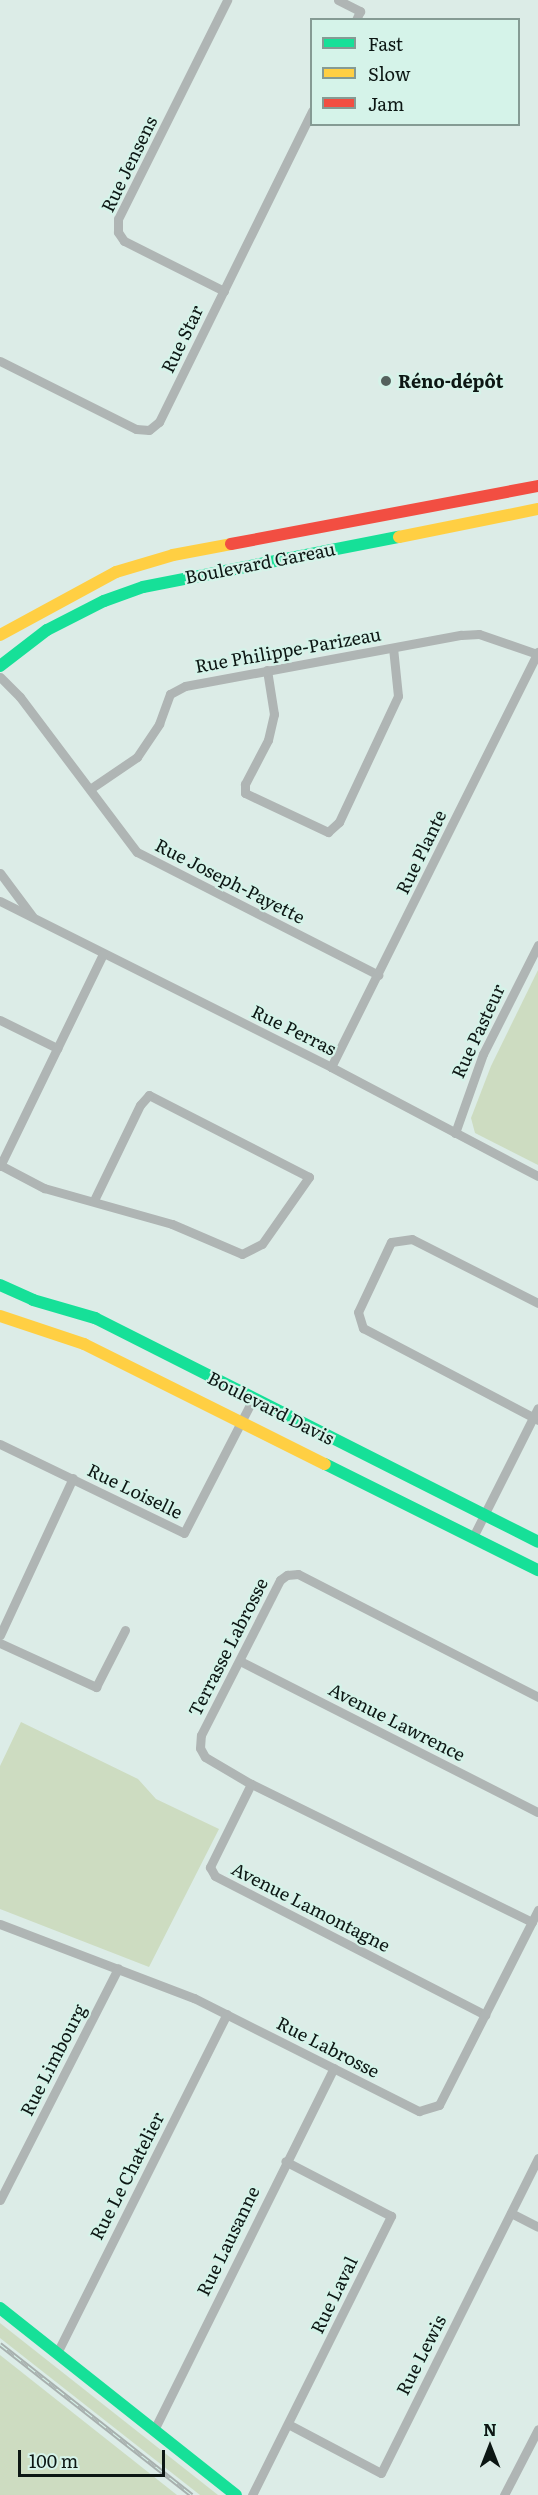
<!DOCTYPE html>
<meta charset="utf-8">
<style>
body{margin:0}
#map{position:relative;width:538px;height:2495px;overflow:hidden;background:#dcece7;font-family:Literata,serif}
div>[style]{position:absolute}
.green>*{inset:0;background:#cddcc1}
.street>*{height:9px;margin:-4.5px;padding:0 4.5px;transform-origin:4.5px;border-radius:4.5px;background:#afb5b4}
.fast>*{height:12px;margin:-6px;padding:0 6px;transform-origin:6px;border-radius:6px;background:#16e098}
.slow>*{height:12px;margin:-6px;padding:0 6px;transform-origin:6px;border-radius:6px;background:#ffcf43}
.jam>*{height:12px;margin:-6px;padding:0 6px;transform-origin:6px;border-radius:6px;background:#f24e42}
.rail>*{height:5px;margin-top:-2.5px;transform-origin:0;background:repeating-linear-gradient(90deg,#d5f3e9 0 9px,#a7b0ae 0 18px);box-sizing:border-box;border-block:2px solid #a7b0ae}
.dots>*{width:16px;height:16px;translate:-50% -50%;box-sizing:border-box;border:3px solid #d5f3e9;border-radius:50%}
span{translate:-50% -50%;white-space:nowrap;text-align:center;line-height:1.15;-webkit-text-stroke:4.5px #d5f3e9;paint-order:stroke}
.street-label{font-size:18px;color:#0d1714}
.poi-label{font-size:18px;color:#0d1714;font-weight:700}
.left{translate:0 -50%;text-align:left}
.legend{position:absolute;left:310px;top:18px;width:210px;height:108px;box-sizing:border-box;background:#d5f3e9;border:2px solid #859b94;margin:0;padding:8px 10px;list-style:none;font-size:18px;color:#0d1714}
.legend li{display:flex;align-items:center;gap:12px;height:30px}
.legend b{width:30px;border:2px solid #859b94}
.north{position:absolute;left:460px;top:2417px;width:60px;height:60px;-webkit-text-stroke:4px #d5f3e9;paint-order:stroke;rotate:0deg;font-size:16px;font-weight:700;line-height:24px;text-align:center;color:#0d1714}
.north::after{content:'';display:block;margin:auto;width:21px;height:27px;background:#0d1714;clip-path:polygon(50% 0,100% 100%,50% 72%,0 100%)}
.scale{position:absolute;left:18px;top:2450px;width:147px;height:27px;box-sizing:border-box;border:3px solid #0d1714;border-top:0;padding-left:8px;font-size:18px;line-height:21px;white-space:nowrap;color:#0d1714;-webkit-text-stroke:4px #d5f3e9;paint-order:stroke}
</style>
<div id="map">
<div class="green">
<div style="clip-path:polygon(538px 970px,538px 1165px,475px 1133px,471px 1118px,491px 1066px)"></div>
<div style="clip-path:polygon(21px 1722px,138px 1779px,156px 1799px,219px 1829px,149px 1967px,0 1909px,0 1766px)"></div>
<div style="clip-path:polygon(0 2323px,218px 2495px,200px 2495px,0 2338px)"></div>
<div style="clip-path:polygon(0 2355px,177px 2495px,0 2495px)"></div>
</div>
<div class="street">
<div style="left:338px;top:0;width:25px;rotate:27deg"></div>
<div style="left:360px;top:11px;width:10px;rotate:114deg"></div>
<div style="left:224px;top:291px;width:112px;rotate:-153.4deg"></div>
<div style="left:124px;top:241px;width:11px;rotate:-124deg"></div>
<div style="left:118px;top:232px;width:13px;rotate:-90deg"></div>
<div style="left:118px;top:219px;width:245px;rotate:-63.5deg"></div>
<div style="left:0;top:361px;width:152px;rotate:26.6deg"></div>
<div style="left:136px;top:429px;width:13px;rotate:4deg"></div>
<div style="left:149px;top:430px;width:13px;rotate:-39deg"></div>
<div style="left:159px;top:422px;width:347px;rotate:-63.8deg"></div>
<div style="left:267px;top:670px;width:45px;rotate:81deg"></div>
<div style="left:274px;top:714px;width:27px;rotate:103deg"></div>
<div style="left:268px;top:740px;width:50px;rotate:117.6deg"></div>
<div style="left:245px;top:784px;width:9px;rotate:90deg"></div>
<div style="left:245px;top:793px;width:92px;rotate:25.2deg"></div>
<div style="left:328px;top:832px;width:15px;rotate:-42deg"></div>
<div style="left:339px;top:822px;width:139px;rotate:-64.9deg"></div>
<div style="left:398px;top:696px;width:48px;rotate:-95.9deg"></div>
<div style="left:0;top:677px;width:28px;rotate:45deg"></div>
<div style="left:20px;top:697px;width:194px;rotate:53deg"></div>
<div style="left:137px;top:852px;width:271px;rotate:27deg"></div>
<div style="left:90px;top:789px;width:57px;rotate:-34.2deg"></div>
<div style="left:137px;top:757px;width:40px;rotate:-56deg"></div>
<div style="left:159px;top:724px;width:32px;rotate:-70deg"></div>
<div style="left:170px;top:694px;width:17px;rotate:-28deg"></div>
<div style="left:185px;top:686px;width:281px;rotate:-10.5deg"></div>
<div style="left:461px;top:635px;width:18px;rotate:-3deg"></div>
<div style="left:479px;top:634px;width:61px;rotate:19deg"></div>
<div style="left:0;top:873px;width:54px;rotate:53.3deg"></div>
<div style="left:0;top:901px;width:370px;rotate:26.6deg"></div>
<div style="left:331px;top:1067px;width:234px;rotate:27.8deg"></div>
<div style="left:0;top:1020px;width:64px;rotate:26.2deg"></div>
<div style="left:331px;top:1067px;width:464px;rotate:-63.5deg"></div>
<div style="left:455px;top:1133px;width:84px;rotate:-70.5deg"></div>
<div style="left:483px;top:1054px;width:122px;rotate:-63.2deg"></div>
<div style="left:0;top:1165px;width:50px;rotate:27.6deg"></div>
<div style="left:44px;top:1188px;width:133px;rotate:15.7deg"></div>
<div style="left:172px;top:1224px;width:76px;rotate:23.2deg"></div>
<div style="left:242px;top:1254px;width:22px;rotate:-27deg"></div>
<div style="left:262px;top:1244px;width:82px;rotate:-55deg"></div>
<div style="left:309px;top:1177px;width:180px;rotate:-152.9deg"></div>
<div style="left:149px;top:1095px;width:13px;rotate:132deg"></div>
<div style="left:140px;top:1105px;width:106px;rotate:115.8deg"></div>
<div style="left:0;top:1166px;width:236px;rotate:-64.1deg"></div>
<div style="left:538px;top:1303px;width:141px;rotate:-153.1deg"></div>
<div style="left:412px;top:1239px;width:21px;rotate:172deg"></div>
<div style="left:391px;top:1242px;width:77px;rotate:115.2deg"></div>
<div style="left:358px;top:1312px;width:17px;rotate:73deg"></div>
<div style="left:363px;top:1328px;width:198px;rotate:27.7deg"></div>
<div style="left:0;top:1444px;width:204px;rotate:25.8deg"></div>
<div style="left:184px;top:1533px;width:151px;rotate:-62.8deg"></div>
<div style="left:473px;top:1537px;width:144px;rotate:-63.3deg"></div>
<div style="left:0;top:1635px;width:173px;rotate:-65.1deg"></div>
<div style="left:0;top:1643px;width:106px;rotate:24.6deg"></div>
<div style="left:96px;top:1687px;width:64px;rotate:-63deg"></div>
<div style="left:240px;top:1661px;width:334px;rotate:26.9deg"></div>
<div style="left:251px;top:1784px;width:93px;rotate:116.3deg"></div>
<div style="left:210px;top:1867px;width:10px;rotate:61deg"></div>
<div style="left:215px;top:1876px;width:304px;rotate:27.2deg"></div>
<div style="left:532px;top:1922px;width:313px;rotate:-153.8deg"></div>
<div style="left:251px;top:1784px;width:53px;rotate:-149.6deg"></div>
<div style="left:205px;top:1757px;width:10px;rotate:-119deg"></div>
<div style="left:200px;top:1748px;width:13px;rotate:-86deg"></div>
<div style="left:201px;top:1735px;width:174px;rotate:-63deg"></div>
<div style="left:280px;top:1580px;width:9px;rotate:-36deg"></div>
<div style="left:287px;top:1575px;width:11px;rotate:-5deg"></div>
<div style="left:298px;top:1574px;width:270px;rotate:27.1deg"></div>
<div style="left:0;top:1924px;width:208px;rotate:20.9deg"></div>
<div style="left:194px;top:1998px;width:252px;rotate:26.7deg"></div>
<div style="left:419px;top:2111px;width:21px;rotate:-17deg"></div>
<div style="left:439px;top:2105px;width:219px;rotate:-63.1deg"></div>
<div style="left:0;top:2200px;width:260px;rotate:-63deg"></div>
<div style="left:511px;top:2213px;width:30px;rotate:27deg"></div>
<div style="left:57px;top:2353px;width:379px;rotate:-63.4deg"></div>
<div style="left:288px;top:2424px;width:105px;rotate:27.8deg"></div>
<div style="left:381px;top:2473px;width:352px;rotate:-63.5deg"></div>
<div style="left:154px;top:2430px;width:404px;rotate:-63.6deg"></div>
<div style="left:252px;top:2495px;width:312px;rotate:-63.5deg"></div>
<div style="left:391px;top:2216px;width:119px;rotate:-152.6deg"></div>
<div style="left:504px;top:2495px;width:74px;rotate:-62.7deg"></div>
</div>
<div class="fast">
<div style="left:0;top:666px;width:59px;rotate:-37.5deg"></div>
<div style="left:47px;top:630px;width:64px;rotate:-27deg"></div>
<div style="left:104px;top:601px;width:41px;rotate:-19.7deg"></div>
<div style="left:143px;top:587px;width:261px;rotate:-11.1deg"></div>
<div style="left:0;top:1285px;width:36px;rotate:24deg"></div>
<div style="left:33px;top:1300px;width:65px;rotate:16.2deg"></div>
<div style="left:95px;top:1318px;width:496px;rotate:26.8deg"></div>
<div style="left:325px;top:1464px;width:238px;rotate:26.5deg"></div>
<div style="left:0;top:2308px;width:301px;rotate:38.4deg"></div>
</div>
<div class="slow">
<div style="left:399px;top:537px;width:142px;rotate:-11.4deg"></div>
<div style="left:0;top:635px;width:132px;rotate:-28.5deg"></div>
<div style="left:116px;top:572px;width:59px;rotate:-16.6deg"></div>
<div style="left:173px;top:555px;width:59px;rotate:-10.7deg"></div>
<div style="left:0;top:1316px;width:89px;rotate:18.4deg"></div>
<div style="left:84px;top:1344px;width:269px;rotate:26.5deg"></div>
</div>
<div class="jam">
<div style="left:231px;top:544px;width:312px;rotate:-10.7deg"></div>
</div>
<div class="rail">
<div style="left:0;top:2344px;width:244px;rotate:38.2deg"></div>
</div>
<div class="dots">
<div style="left:386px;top:381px;background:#55625e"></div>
</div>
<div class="street-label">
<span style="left:129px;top:164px;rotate:-64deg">Rue Jensens</span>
<span style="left:182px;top:339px;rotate:-64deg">Rue Star</span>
<span style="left:260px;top:563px;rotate:-11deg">Boulevard Gareau</span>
<span style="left:288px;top:650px;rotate:-10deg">Rue Philippe-Parizeau</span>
<span style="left:421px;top:852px;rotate:-64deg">Rue Plante</span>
<span style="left:230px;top:881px;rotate:27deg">Rue Joseph-Payette</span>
<span style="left:294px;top:1030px;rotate:26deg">Rue Perras</span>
<span style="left:478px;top:1031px;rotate:-65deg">Rue Pasteur</span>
<span style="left:271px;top:1408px;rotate:27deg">Boulevard Davis</span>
<span style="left:135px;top:1491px;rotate:26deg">Rue Loiselle</span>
<span style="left:228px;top:1647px;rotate:-63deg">Terrasse Labrosse</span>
<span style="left:397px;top:1722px;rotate:27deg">Avenue Lawrence</span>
<span style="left:311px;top:1907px;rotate:27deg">Avenue Lamontagne</span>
<span style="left:328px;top:2047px;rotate:27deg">Rue Labrosse</span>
<span style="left:53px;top:2060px;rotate:-63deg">Rue Limbourg</span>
<span style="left:127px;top:2176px;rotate:-63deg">Rue Le Chatelier</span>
<span style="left:228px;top:2241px;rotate:-64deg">Rue Lausanne</span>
<span style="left:334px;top:2295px;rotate:-64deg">Rue Laval</span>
<span style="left:421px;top:2355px;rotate:-63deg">Rue Lewis</span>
</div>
<div class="poi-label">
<span class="left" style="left:398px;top:381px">Réno-dépôt</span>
</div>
<ul class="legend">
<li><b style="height:8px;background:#16e098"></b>Fast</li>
<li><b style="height:8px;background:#ffcf43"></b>Slow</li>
<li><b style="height:8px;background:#f24e42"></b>Jam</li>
</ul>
<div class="north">N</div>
<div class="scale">100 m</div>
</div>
